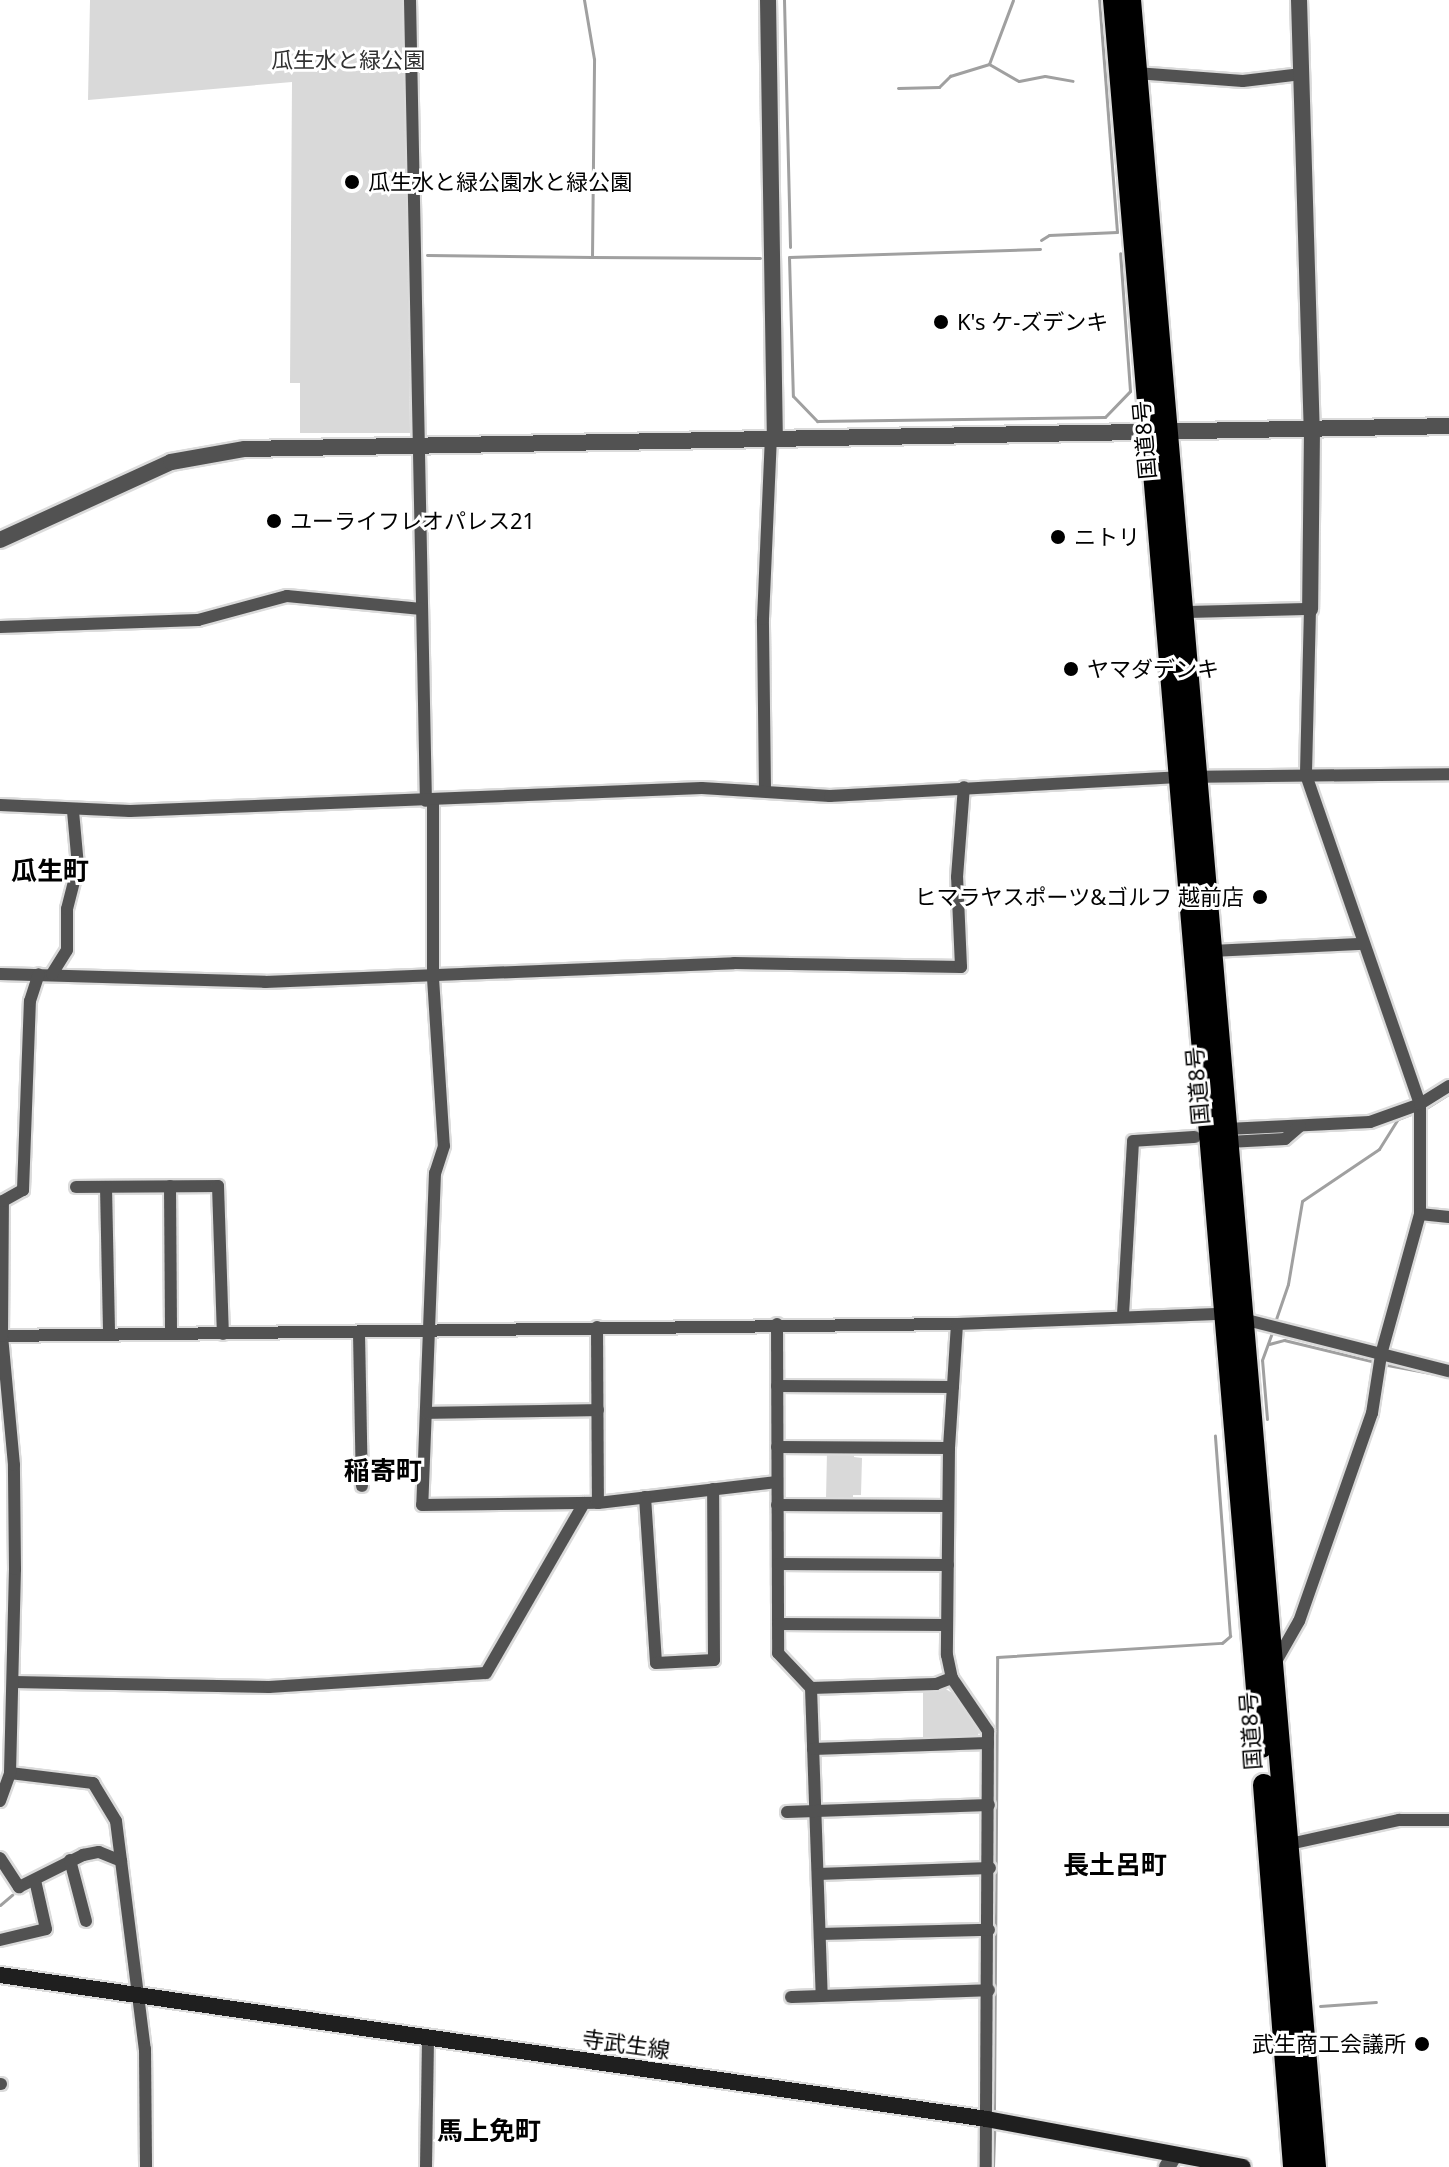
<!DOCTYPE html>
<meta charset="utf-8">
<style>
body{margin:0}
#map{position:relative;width:1449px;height:2167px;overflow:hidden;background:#fff;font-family:"Noto Sans","Noto Sans JP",sans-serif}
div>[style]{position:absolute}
.green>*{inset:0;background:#d9d9d9}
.stream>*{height:3px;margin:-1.5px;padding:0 1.5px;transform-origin:1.5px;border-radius:1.5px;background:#a0a0a0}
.roads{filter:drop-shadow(2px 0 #dbdbdb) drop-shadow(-2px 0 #dbdbdb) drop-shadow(0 2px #dbdbdb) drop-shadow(0 -2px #dbdbdb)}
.minor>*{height:12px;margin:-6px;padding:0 6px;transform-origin:6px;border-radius:6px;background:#525252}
.tertiary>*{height:16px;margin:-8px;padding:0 8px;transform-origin:8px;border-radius:8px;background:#525252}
.secondary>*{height:16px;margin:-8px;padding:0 8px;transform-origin:8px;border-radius:8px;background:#1f1f1f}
.trunk>*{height:22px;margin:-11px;padding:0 11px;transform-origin:11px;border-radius:11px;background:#000}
.dots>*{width:22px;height:22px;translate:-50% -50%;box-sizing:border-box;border:4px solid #fff;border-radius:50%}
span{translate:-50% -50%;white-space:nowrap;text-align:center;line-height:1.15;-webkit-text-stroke:6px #fff;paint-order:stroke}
.park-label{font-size:22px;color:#303030}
.poi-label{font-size:22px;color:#000}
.left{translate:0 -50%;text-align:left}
.right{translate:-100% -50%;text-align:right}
.street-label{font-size:22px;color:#000}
.quarter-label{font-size:26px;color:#000;font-weight:700}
</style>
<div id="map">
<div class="green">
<div style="clip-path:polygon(90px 0,407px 0,410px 433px,300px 433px,300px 383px,290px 383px,292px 82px,88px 100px)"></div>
<div style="clip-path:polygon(827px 1451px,854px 1452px,854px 1457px,862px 1458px,861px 1495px,853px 1495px,853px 1500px,826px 1499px)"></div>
<div style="clip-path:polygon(944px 1688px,954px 1694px,980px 1731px,976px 1739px,923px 1740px,923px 1689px)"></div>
</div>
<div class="stream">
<div style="left:784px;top:0;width:247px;rotate:88.6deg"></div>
<div style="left:989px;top:64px;width:34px;rotate:30deg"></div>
<div style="left:1019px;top:81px;width:26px;rotate:-11deg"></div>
<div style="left:1045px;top:76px;width:28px;rotate:10deg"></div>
<div style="left:898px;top:88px;width:41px;rotate:-1.4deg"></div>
<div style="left:939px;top:87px;width:16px;rotate:-45deg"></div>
<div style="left:950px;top:76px;width:41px;rotate:-17.1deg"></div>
<div style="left:989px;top:64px;width:68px;rotate:-69.4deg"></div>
<div style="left:1041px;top:240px;width:9px;rotate:-32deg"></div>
<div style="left:1049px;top:235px;width:68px;rotate:-2.5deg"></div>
<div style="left:1117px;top:232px;width:233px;rotate:-94.4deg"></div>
<div style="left:1040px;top:249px;width:251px;rotate:178.2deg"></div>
<div style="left:789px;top:257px;width:139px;rotate:88.4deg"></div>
<div style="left:793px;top:396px;width:35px;rotate:46deg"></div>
<div style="left:817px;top:421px;width:288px;rotate:-0.8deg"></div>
<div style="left:1105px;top:417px;width:36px;rotate:-46deg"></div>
<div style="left:1130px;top:391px;width:138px;rotate:-94.1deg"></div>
<div style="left:427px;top:255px;width:165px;rotate:0.7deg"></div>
<div style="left:592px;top:257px;width:198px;rotate:-89.4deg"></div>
<div style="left:594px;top:59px;width:60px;rotate:-99.6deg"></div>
<div style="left:592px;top:257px;width:168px;rotate:0.3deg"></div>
<div style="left:1423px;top:1110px;width:31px;rotate:-32deg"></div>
<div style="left:1275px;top:1322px;width:40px;rotate:-71.1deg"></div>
<div style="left:1288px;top:1284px;width:84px;rotate:-80.4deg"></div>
<div style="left:1302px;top:1201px;width:93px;rotate:-34deg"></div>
<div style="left:1379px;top:1149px;width:36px;rotate:-58deg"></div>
<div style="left:1398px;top:1119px;width:19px;rotate:-21deg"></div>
<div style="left:1269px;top:1344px;width:16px;rotate:-15deg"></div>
<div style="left:1284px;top:1340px;width:94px;rotate:13.6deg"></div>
<div style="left:1382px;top:1364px;width:60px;rotate:10.6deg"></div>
<div style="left:1267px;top:1419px;width:59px;rotate:-94.8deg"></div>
<div style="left:1262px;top:1360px;width:33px;rotate:-70deg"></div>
<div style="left:0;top:1905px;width:16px;rotate:-40deg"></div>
<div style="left:1320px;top:2006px;width:56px;rotate:-4.1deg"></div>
<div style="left:994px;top:2110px;width:453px;rotate:-89.6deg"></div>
<div style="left:997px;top:1657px;width:225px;rotate:-3.6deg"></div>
<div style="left:1222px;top:1643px;width:11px;rotate:-41deg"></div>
<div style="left:1230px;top:1636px;width:201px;rotate:-94.3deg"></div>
<div style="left:993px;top:2167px;width:37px;rotate:-88deg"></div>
</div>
<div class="roads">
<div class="minor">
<div style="left:410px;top:0;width:801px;rotate:88.86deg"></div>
<div style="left:1136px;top:73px;width:107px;rotate:4.3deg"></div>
<div style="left:1243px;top:81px;width:59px;rotate:-6.8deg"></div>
<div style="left:1184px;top:612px;width:126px;rotate:-1.4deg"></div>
<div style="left:1310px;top:609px;width:166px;rotate:91.4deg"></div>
<div style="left:1306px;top:775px;width:348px;rotate:70.9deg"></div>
<div style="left:1420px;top:1104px;width:110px;rotate:90deg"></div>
<div style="left:1420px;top:1214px;width:146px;rotate:105.5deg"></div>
<div style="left:1381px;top:1355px;width:59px;rotate:98.8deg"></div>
<div style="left:1372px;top:1413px;width:220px;rotate:109.3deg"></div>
<div style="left:1299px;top:1621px;width:48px;rotate:119.7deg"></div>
<div style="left:0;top:627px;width:198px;rotate:-2deg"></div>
<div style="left:198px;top:620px;width:92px;rotate:-15.1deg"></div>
<div style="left:287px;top:596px;width:135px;rotate:5.5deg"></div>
<div style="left:765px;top:790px;width:171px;rotate:-90.7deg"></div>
<div style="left:763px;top:619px;width:180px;rotate:-87.5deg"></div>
<div style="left:433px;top:800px;width:178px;rotate:90deg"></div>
<div style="left:433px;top:978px;width:168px;rotate:86.3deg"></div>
<div style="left:444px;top:1146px;width:28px;rotate:108deg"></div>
<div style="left:435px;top:1173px;width:332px;rotate:92.2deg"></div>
<div style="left:422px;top:1505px;width:176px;rotate:-0.7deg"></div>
<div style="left:598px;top:1503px;width:180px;rotate:-6.7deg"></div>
<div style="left:0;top:805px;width:130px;rotate:2.6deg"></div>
<div style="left:130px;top:811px;width:572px;rotate:-2.3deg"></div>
<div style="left:702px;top:788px;width:128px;rotate:3.6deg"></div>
<div style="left:830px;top:796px;width:349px;rotate:-3.1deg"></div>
<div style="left:1178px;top:777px;width:271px;rotate:-0.6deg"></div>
<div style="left:1212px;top:951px;width:151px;rotate:-2.7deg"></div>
<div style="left:0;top:974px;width:265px;rotate:1.7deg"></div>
<div style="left:265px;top:982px;width:469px;rotate:-2.3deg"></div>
<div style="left:734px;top:963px;width:227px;rotate:1deg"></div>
<div style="left:961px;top:967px;width:90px;rotate:-92.5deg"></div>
<div style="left:957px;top:877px;width:90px;rotate:-85.6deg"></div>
<div style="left:52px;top:974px;width:28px;rotate:-58deg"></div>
<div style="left:67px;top:950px;width:41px;rotate:-90deg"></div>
<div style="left:67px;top:909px;width:44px;rotate:-75.7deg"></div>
<div style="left:78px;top:866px;width:55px;rotate:-95.2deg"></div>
<div style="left:1227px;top:1129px;width:143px;rotate:-2.8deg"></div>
<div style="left:1370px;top:1122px;width:53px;rotate:-19.8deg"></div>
<div style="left:1420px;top:1104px;width:34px;rotate:-32deg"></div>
<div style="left:1228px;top:1142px;width:57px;rotate:-3deg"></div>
<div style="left:1285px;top:1139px;width:20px;rotate:-41deg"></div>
<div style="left:170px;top:1186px;width:148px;rotate:89.6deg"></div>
<div style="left:76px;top:1187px;width:142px;rotate:-0.4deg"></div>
<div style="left:218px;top:1186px;width:148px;rotate:88.1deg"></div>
<div style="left:106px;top:1187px;width:148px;rotate:88.8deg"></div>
<div style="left:1420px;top:1214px;width:29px;rotate:6deg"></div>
<div style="left:1123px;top:1315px;width:174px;rotate:-86.7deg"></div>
<div style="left:1133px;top:1141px;width:62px;rotate:-3.7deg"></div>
<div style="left:777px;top:1324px;width:329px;rotate:89.8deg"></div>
<div style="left:778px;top:1653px;width:48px;rotate:46.7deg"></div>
<div style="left:811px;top:1688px;width:125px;rotate:-1.8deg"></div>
<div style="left:936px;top:1684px;width:17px;rotate:-21deg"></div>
<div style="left:957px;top:1324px;width:124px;rotate:93.7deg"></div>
<div style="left:949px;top:1448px;width:207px;rotate:90.6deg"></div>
<div style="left:947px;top:1655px;width:24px;rotate:78deg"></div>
<div style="left:952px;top:1678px;width:64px;rotate:55.8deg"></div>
<div style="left:988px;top:1731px;width:436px;rotate:90.3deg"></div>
<div style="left:597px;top:1327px;width:176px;rotate:89.7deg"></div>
<div style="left:359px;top:1333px;width:153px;rotate:88.9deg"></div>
<div style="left:0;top:1336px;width:957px;rotate:-0.72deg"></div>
<div style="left:957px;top:1324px;width:266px;rotate:-2.2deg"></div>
<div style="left:1223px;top:1314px;width:233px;rotate:14.2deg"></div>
<div style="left:777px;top:1386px;width:176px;rotate:0.3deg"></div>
<div style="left:426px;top:1413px;width:172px;rotate:-1deg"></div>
<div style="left:777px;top:1447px;width:172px;rotate:0.3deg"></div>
<div style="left:645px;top:1497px;width:166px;rotate:86.2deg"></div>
<div style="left:656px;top:1663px;width:58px;rotate:-3deg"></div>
<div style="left:714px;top:1660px;width:171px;rotate:-90.3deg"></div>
<div style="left:777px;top:1505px;width:171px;rotate:0.3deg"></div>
<div style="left:778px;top:1564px;width:170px;rotate:0.3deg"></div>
<div style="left:778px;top:1624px;width:169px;rotate:0.3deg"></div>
<div style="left:13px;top:1682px;width:256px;rotate:1.1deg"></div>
<div style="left:269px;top:1687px;width:217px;rotate:-3.7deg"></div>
<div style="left:486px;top:1673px;width:196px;rotate:-60deg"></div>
<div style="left:811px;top:1688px;width:308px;rotate:88deg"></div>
<div style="left:813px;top:1749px;width:175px;rotate:-2deg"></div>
<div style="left:10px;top:1773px;width:84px;rotate:6.9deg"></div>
<div style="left:93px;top:1783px;width:44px;rotate:58.8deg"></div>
<div style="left:116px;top:1821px;width:230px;rotate:82.8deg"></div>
<div style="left:145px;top:2049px;width:118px;rotate:89.5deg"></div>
<div style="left:0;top:1801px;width:30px;rotate:-70deg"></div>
<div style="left:10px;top:1773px;width:204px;rotate:-88.6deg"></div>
<div style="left:15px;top:1569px;width:104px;rotate:-90.6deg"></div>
<div style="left:14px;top:1465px;width:130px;rotate:-95.3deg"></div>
<div style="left:2px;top:1336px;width:135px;rotate:-89.6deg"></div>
<div style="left:3px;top:1201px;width:23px;rotate:-29deg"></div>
<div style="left:23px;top:1190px;width:189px;rotate:-87.9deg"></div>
<div style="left:30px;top:1001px;width:28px;rotate:-72deg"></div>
<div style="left:787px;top:1812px;width:202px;rotate:-2deg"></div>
<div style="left:1285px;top:1845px;width:117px;rotate:-12.4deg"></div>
<div style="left:1399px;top:1820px;width:50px"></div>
<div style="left:0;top:1858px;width:35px;rotate:57deg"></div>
<div style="left:19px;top:1887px;width:72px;rotate:-26.6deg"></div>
<div style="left:83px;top:1855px;width:16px;rotate:-11deg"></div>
<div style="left:99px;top:1852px;width:24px;rotate:22deg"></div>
<div style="left:70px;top:1860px;width:63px;rotate:75.3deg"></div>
<div style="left:818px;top:1874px;width:172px;rotate:-2deg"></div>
<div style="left:820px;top:1934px;width:169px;rotate:-1.4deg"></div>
<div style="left:0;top:1940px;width:47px;rotate:-13.4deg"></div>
<div style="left:46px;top:1929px;width:50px;rotate:-102.7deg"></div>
<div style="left:791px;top:1997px;width:198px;rotate:-2deg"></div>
<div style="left:0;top:2084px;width:1px"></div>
<div style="left:426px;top:2167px;width:129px;rotate:-89.1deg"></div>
</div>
<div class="tertiary">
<div style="left:768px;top:0;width:439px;rotate:89.1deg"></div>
<div style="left:1299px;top:0;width:429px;rotate:88.3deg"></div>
<div style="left:1312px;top:429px;width:180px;rotate:90.6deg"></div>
<div style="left:0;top:540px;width:188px;rotate:-24.5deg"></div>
<div style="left:171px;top:462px;width:75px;rotate:-10deg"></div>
<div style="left:245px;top:449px;width:1204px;rotate:-1.09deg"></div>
<div style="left:1167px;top:2167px;width:13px;rotate:-58deg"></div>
</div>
<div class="secondary">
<div style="left:0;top:1975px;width:997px;rotate:8.3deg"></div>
<div style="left:987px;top:2119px;width:260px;rotate:10.6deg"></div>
</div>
<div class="trunk">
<div style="left:1114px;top:0;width:1753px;rotate:85.16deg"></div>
<div style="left:1130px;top:0;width:2175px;rotate:85.12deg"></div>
<div style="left:1264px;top:1785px;width:383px;rotate:85.5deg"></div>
</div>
</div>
<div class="dots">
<div style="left:352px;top:182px;background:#000"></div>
<div style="left:941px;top:322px;background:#000"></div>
<div style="left:274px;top:521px;background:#000"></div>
<div style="left:1058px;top:537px;background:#000"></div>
<div style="left:1071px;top:669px;background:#000"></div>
<div style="left:1260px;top:897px;background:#000"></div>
<div style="left:1422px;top:2044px;background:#000"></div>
</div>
<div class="park-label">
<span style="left:348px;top:60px">瓜生水と緑公園</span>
</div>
<div class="poi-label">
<span class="left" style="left:368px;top:182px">瓜生水と緑公園水と緑公園</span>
<span class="left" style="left:957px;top:322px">K's ケ-ズデンキ</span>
<span class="left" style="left:290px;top:521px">ユーライフレオパレス21</span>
<span class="left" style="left:1074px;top:537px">ニトリ</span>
<span class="left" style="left:1087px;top:669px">ヤマダデンキ</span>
<span class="right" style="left:1244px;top:897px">ヒマラヤスポーツ&amp;ゴルフ 越前店</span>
<span class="right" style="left:1406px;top:2044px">武生商工会議所</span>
</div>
<div class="street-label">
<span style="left:1144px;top:440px;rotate:-95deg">国道8号</span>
<span style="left:1197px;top:1086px;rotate:-95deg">国道8号</span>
<span style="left:1250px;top:1731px;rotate:-94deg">国道8号</span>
<span style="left:626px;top:2044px;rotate:8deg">寺武生線</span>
</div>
<div class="quarter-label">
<span style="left:50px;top:871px">瓜生町</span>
<span style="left:383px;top:1471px">稲寄町</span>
<span style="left:1115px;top:1865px">長土呂町</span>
<span style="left:489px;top:2131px">馬上免町</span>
</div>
</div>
